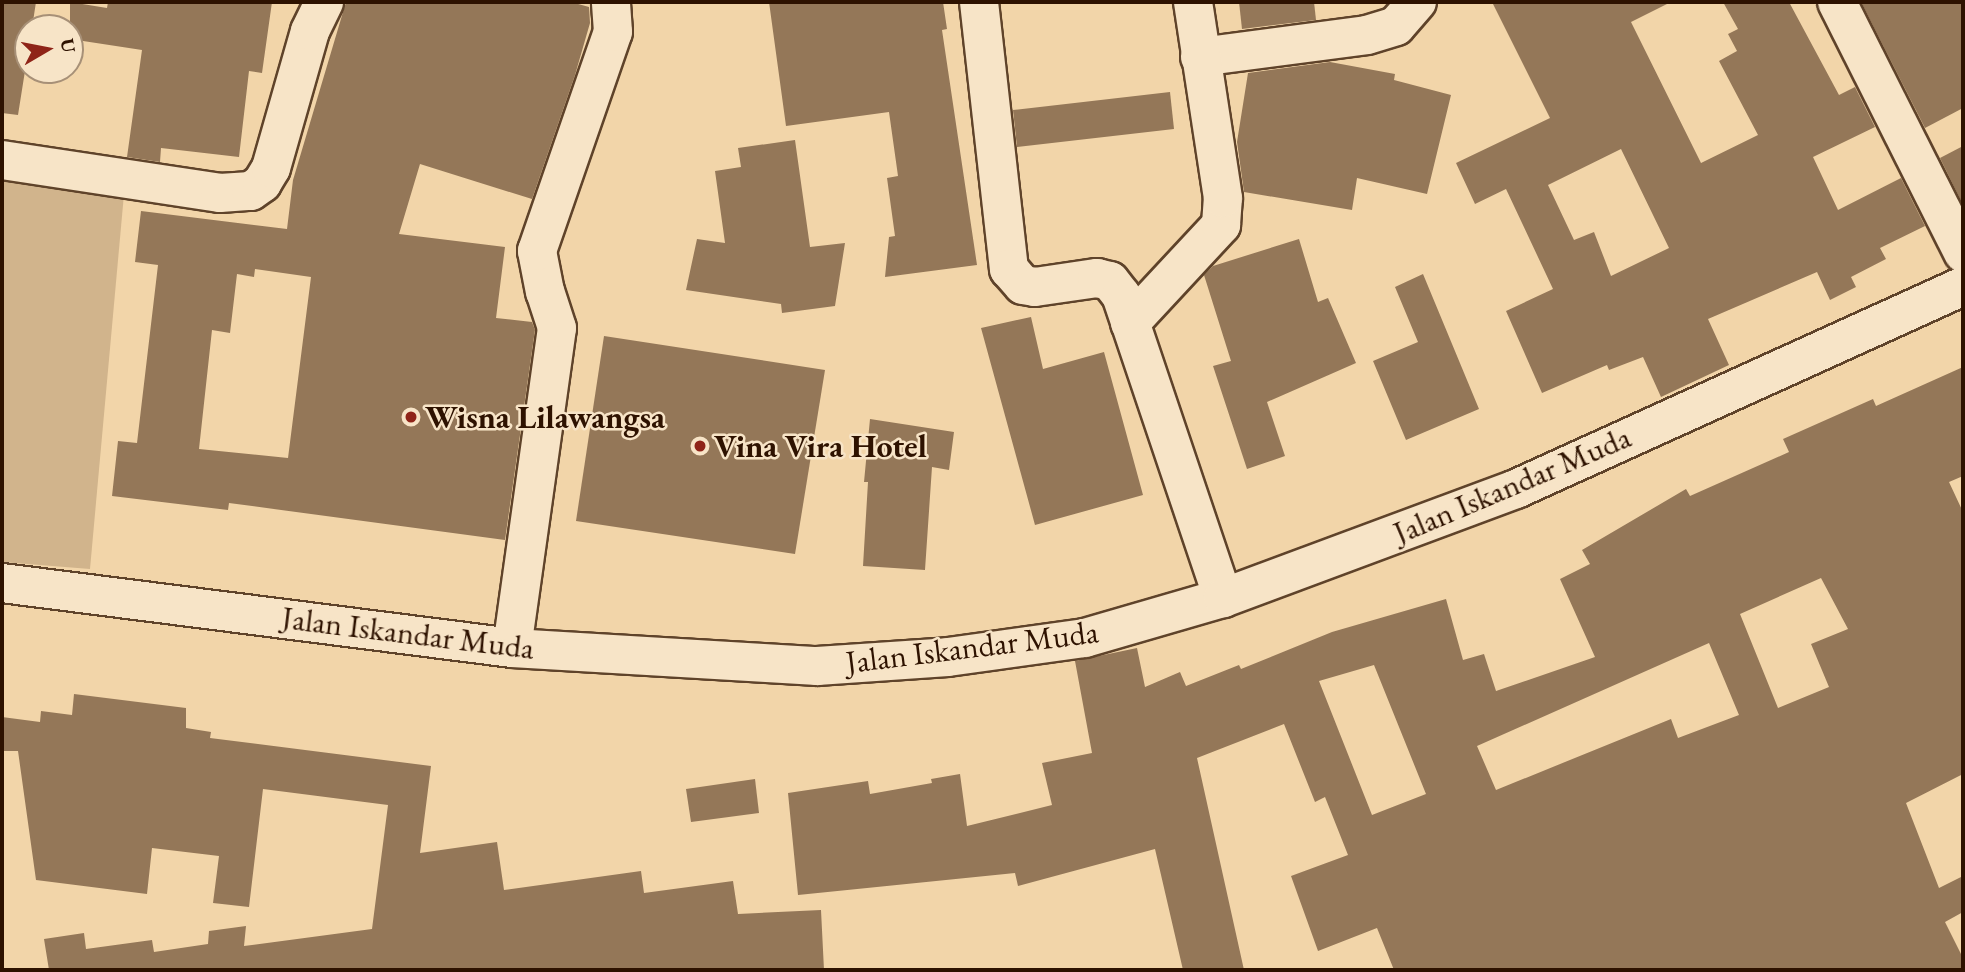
<!DOCTYPE html>
<style>
body{margin:0}
#map{position:relative;width:1965px;height:972px;overflow:hidden;background:#f2d5a9;font-family:"EB Garamond",serif}
div>[style]{position:absolute}
.green>*{inset:0;background:#d1b48c}
.building>*{inset:0;background:#947758}
.roads{filter:drop-shadow(2px 0 #5f432a) drop-shadow(-2px 0 #5f432a) drop-shadow(0 2px #5f432a) drop-shadow(0 -2px #5f432a)}
.minor>*{height:38px;margin:-19px;padding:0 19px;transform-origin:19px;border-radius:19px;background:#f7e4c7}
.dots>*{width:19px;height:19px;translate:-50% -50%;box-sizing:border-box;border:4px solid #f7e4c7;border-radius:50%}
span{translate:-50% -50%;white-space:nowrap;text-align:center;line-height:1.15;-webkit-text-stroke:5px #f7e4c7;paint-order:stroke}
.poi-label{font-size:32px;color:#2e1200;font-weight:700}
.left{translate:0 -50%;text-align:left}
.street-label{font-size:32px;color:#2e1200}
.frame{position:absolute;inset:0;border:4px solid #2e1200;pointer-events:none}
.north{position:absolute;left:14px;top:14px;width:70px;height:70px;box-sizing:border-box;background:#f7e4c7;border:2px solid #a79077;border-radius:50%;rotate:80deg;font-size:19px;font-weight:700;line-height:28px;text-align:center;color:#2e1200}
.north::after{content:'';display:block;margin:auto;width:24px;height:32px;background:#8f2418;clip-path:polygon(50% 0,100% 100%,50% 72%,0 100%)}
</style>
<div id="map">
<div class="green">
<div style="clip-path:polygon(2px 165px,125px 183px,90px 569px,2px 562px)"></div>
</div>
<div class="building">
<div style="clip-path:polygon(2px 2px,36px 2px,32px 28px,28px 28px,28px 52px,18px 115px,2px 113px)"></div>
<div style="clip-path:polygon(70px 2px,107px 8px,108px 2px,272px 2px,262px 73px,249px 71px,239px 157px,161px 148px,160px 162px,127px 157px,142px 50px,70px 39px)"></div>
<div style="clip-path:polygon(evenodd,346px 2px,571px 2px,589px 7px,590px 23px,575px 75px,532px 199px,420px 164px,399px 234px,505px 247px,496px 318px,532px 322px,535px 330px,505px 540px,229px 503px,228px 510px,112px 496px,118px 441px,137px 443px,158px 265px,135px 262px,141px 211px,287px 229px,293px 180px,346px 2px,255px 269px,311px 277px,288px 458px,199px 449px,212px 330px,230px 333px,237px 274px,254px 277px,255px 269px)"></div>
<div style="clip-path:polygon(769px 2px,943px 2px,947px 29px,942px 30px,977px 265px,885px 277px,889px 237px,895px 236px,887px 178px,898px 176px,889px 112px,786px 126px)"></div>
<div style="clip-path:polygon(1239px 2px,1314px 2px,1316px 20px,1242px 29px)"></div>
<div style="clip-path:polygon(evenodd,1492px 2px,1671px 2px,1631px 22px,1701px 163px,1758px 135px,1719px 61px,1737px 51px,1728px 34px,1738px 29px,1723px 2px,1789px 2px,1839px 95px,1855px 87px,1875px 127px,1813px 157px,1838px 210px,1901px 178px,1925px 226px,1880px 248px,1886px 259px,1851px 277px,1856px 287px,1830px 300px,1817px 272px,1708px 319px,1729px 365px,1661px 397px,1643px 357px,1609px 370px,1607px 365px,1542px 393px,1506px 311px,1553px 289px,1506px 189px,1475px 204px,1456px 163px,1550px 118px,1492px 2px,1621px 149px,1669px 248px,1611px 276px,1594px 232px,1574px 240px,1548px 185px,1621px 149px)"></div>
<div style="clip-path:polygon(1861px 2px,1963px 2px,1963px 108px,1925px 128px)"></div>
<div style="clip-path:polygon(1330px 62px,1395px 74px,1394px 80px,1451px 95px,1427px 194px,1357px 178px,1352px 210px,1244px 192px,1237px 142px,1248px 73px)"></div>
<div style="clip-path:polygon(1170px 92px,1174px 129px,1017px 147px,1013px 110px)"></div>
<div style="clip-path:polygon(795px 140px,810px 247px,845px 243px,835px 306px,782px 313px,781px 304px,686px 290px,697px 239px,725px 243px,715px 171px,741px 167px,738px 148px)"></div>
<div style="clip-path:polygon(1963px 146px,1963px 205px,1940px 158px)"></div>
<div style="clip-path:polygon(1299px 239px,1318px 302px,1328px 298px,1356px 363px,1267px 402px,1285px 456px,1247px 469px,1213px 366px,1231px 361px,1204px 275px,1213px 266px)"></div>
<div style="clip-path:polygon(1423px 274px,1479px 409px,1406px 440px,1373px 361px,1418px 342px,1395px 287px)"></div>
<div style="clip-path:polygon(1031px 317px,1043px 369px,1104px 352px,1143px 495px,1035px 525px,981px 328px)"></div>
<div style="clip-path:polygon(604px 336px,825px 370px,795px 554px,576px 521px)"></div>
<div style="clip-path:polygon(evenodd,1963px 367px,1963px 476px,1949px 482px,1963px 512px,1963px 774px,1906px 803px,1939px 888px,1963px 876px,1963px 912px,1945px 922px,1963px 958px,1963px 970px,1394px 970px,1377px 928px,1318px 951px,1291px 876px,1348px 855px,1325px 797px,1315px 802px,1284px 724px,1197px 758px,1244px 970px,1183px 970px,1155px 849px,1018px 886px,1015px 873px,798px 895px,788px 793px,868px 781px,870px 794px,932px 783px,931px 779px,960px 774px,967px 826px,1052px 805px,1042px 763px,1092px 753px,1075px 661px,1137px 648px,1145px 687px,1180px 672px,1186px 686px,1239px 665px,1241px 669px,1332px 632px,1446px 599px,1463px 660px,1484px 654px,1496px 691px,1595px 657px,1560px 579px,1590px 564px,1582px 550px,1686px 489px,1690px 496px,1789px 452px,1783px 439px,1873px 399px,1876px 406px,1963px 367px,1821px 578px,1848px 629px,1811px 644px,1829px 687px,1778px 708px,1740px 614px,1821px 578px,1963px 367px,1709px 643px,1739px 715px,1678px 738px,1671px 719px,1496px 790px,1477px 746px,1709px 643px,1963px 367px,1374px 665px,1426px 794px,1372px 815px,1319px 681px,1374px 665px)"></div>
<div style="clip-path:polygon(870px 419px,954px 432px,949px 470px,932px 467px,925px 570px,863px 566px,868px 482px,864px 482px)"></div>
<div style="clip-path:polygon(74px 694px,186px 708px,186px 728px,211px 732px,210px 738px,431px 766px,420px 853px,497px 842px,504px 890px,641px 871px,644px 893px,733px 881px,738px 914px,821px 910px,824px 970px,49px 970px,44px 939px,84px 933px,86px 949px,152px 940px,154px 952px,208px 944px,209px 931px,246px 926px,244px 946px,372px 929px,388px 805px,263px 789px,249px 907px,213px 903px,219px 856px,152px 848px,147px 894px,36px 880px,18px 751px,2px 751px,2px 717px,40px 722px,41px 711px,72px 715px)"></div>
<div style="clip-path:polygon(755px 779px,759px 813px,691px 822px,686px 789px)"></div>
</div>
<div class="roads">
<div class="minor">
<div style="left:979px;top:2px;width:269px;rotate:83.6deg"></div>
<div style="left:1009px;top:269px;width:21px;rotate:49deg"></div>
<div style="left:1023px;top:285px;width:12px;rotate:9deg"></div>
<div style="left:1035px;top:287px;width:63px;rotate:-8.3deg"></div>
<div style="left:1097px;top:278px;width:13px;rotate:13deg"></div>
<div style="left:1110px;top:281px;width:18px;rotate:52deg"></div>
<div style="left:1121px;top:295px;width:320px;rotate:71.4deg"></div>
<div style="left:1837px;top:2px;width:281px;rotate:63.3deg"></div>
<div style="left:1200px;top:57px;width:168px;rotate:-7.5deg"></div>
<div style="left:1367px;top:35px;width:30px;rotate:-17deg"></div>
<div style="left:1396px;top:26px;width:32px;rotate:-49deg"></div>
<div style="left:2px;top:160px;width:220px;rotate:8.6deg"></div>
<div style="left:220px;top:193px;width:31px;rotate:-4deg"></div>
<div style="left:251px;top:191px;width:14px;rotate:-36deg"></div>
<div style="left:262px;top:183px;width:17px;rotate:-59deg"></div>
<div style="left:271px;top:168px;width:142px;rotate:-74.1deg"></div>
<div style="left:310px;top:31px;width:32px;rotate:-64deg"></div>
<div style="left:1130px;top:323px;width:134px;rotate:-47.1deg"></div>
<div style="left:1221px;top:225px;width:27px;rotate:-86deg"></div>
<div style="left:1223px;top:198px;width:198px;rotate:-98.7deg"></div>
<div style="left:2px;top:583px;width:514px;rotate:7.26deg"></div>
<div style="left:512px;top:648px;width:306px;rotate:3.4deg"></div>
<div style="left:817px;top:666px;width:131px;rotate:-3.9deg"></div>
<div style="left:948px;top:657px;width:138px;rotate:-7.9deg"></div>
<div style="left:1085px;top:638px;width:144px;rotate:-16.2deg"></div>
<div style="left:1223px;top:598px;width:313px;rotate:-20.4deg"></div>
<div style="left:1516px;top:489px;width:491px;rotate:-24.4deg"></div>
<div style="left:512px;top:648px;width:323px;rotate:-82deg"></div>
<div style="left:557px;top:328px;width:38px;rotate:-108deg"></div>
<div style="left:545px;top:292px;width:42px;rotate:-101deg"></div>
<div style="left:537px;top:251px;width:232px;rotate:-70.9deg"></div>
<div style="left:613px;top:32px;width:30px;rotate:-94deg"></div>
</div>
</div>
<div class="dots">
<div style="left:411px;top:417px;background:#8f2418"></div>
<div style="left:700px;top:446px;background:#8f2418"></div>
</div>
<div class="poi-label">
<span class="left" style="left:425px;top:417px">Wisna Lilawangsa</span>
<span class="left" style="left:714px;top:446px">Vina Vira Hotel</span>
</div>
<div class="street-label">
<span style="left:1512px;top:485px;rotate:-23deg">Jalan Iskandar Muda</span>
<span style="left:408px;top:633px;rotate:7deg">Jalan Iskandar Muda</span>
<span style="left:972px;top:647px;rotate:-7deg">Jalan Iskandar Muda</span>
</div>
<div class="frame"></div>
<div class="north">U</div>
</div>
